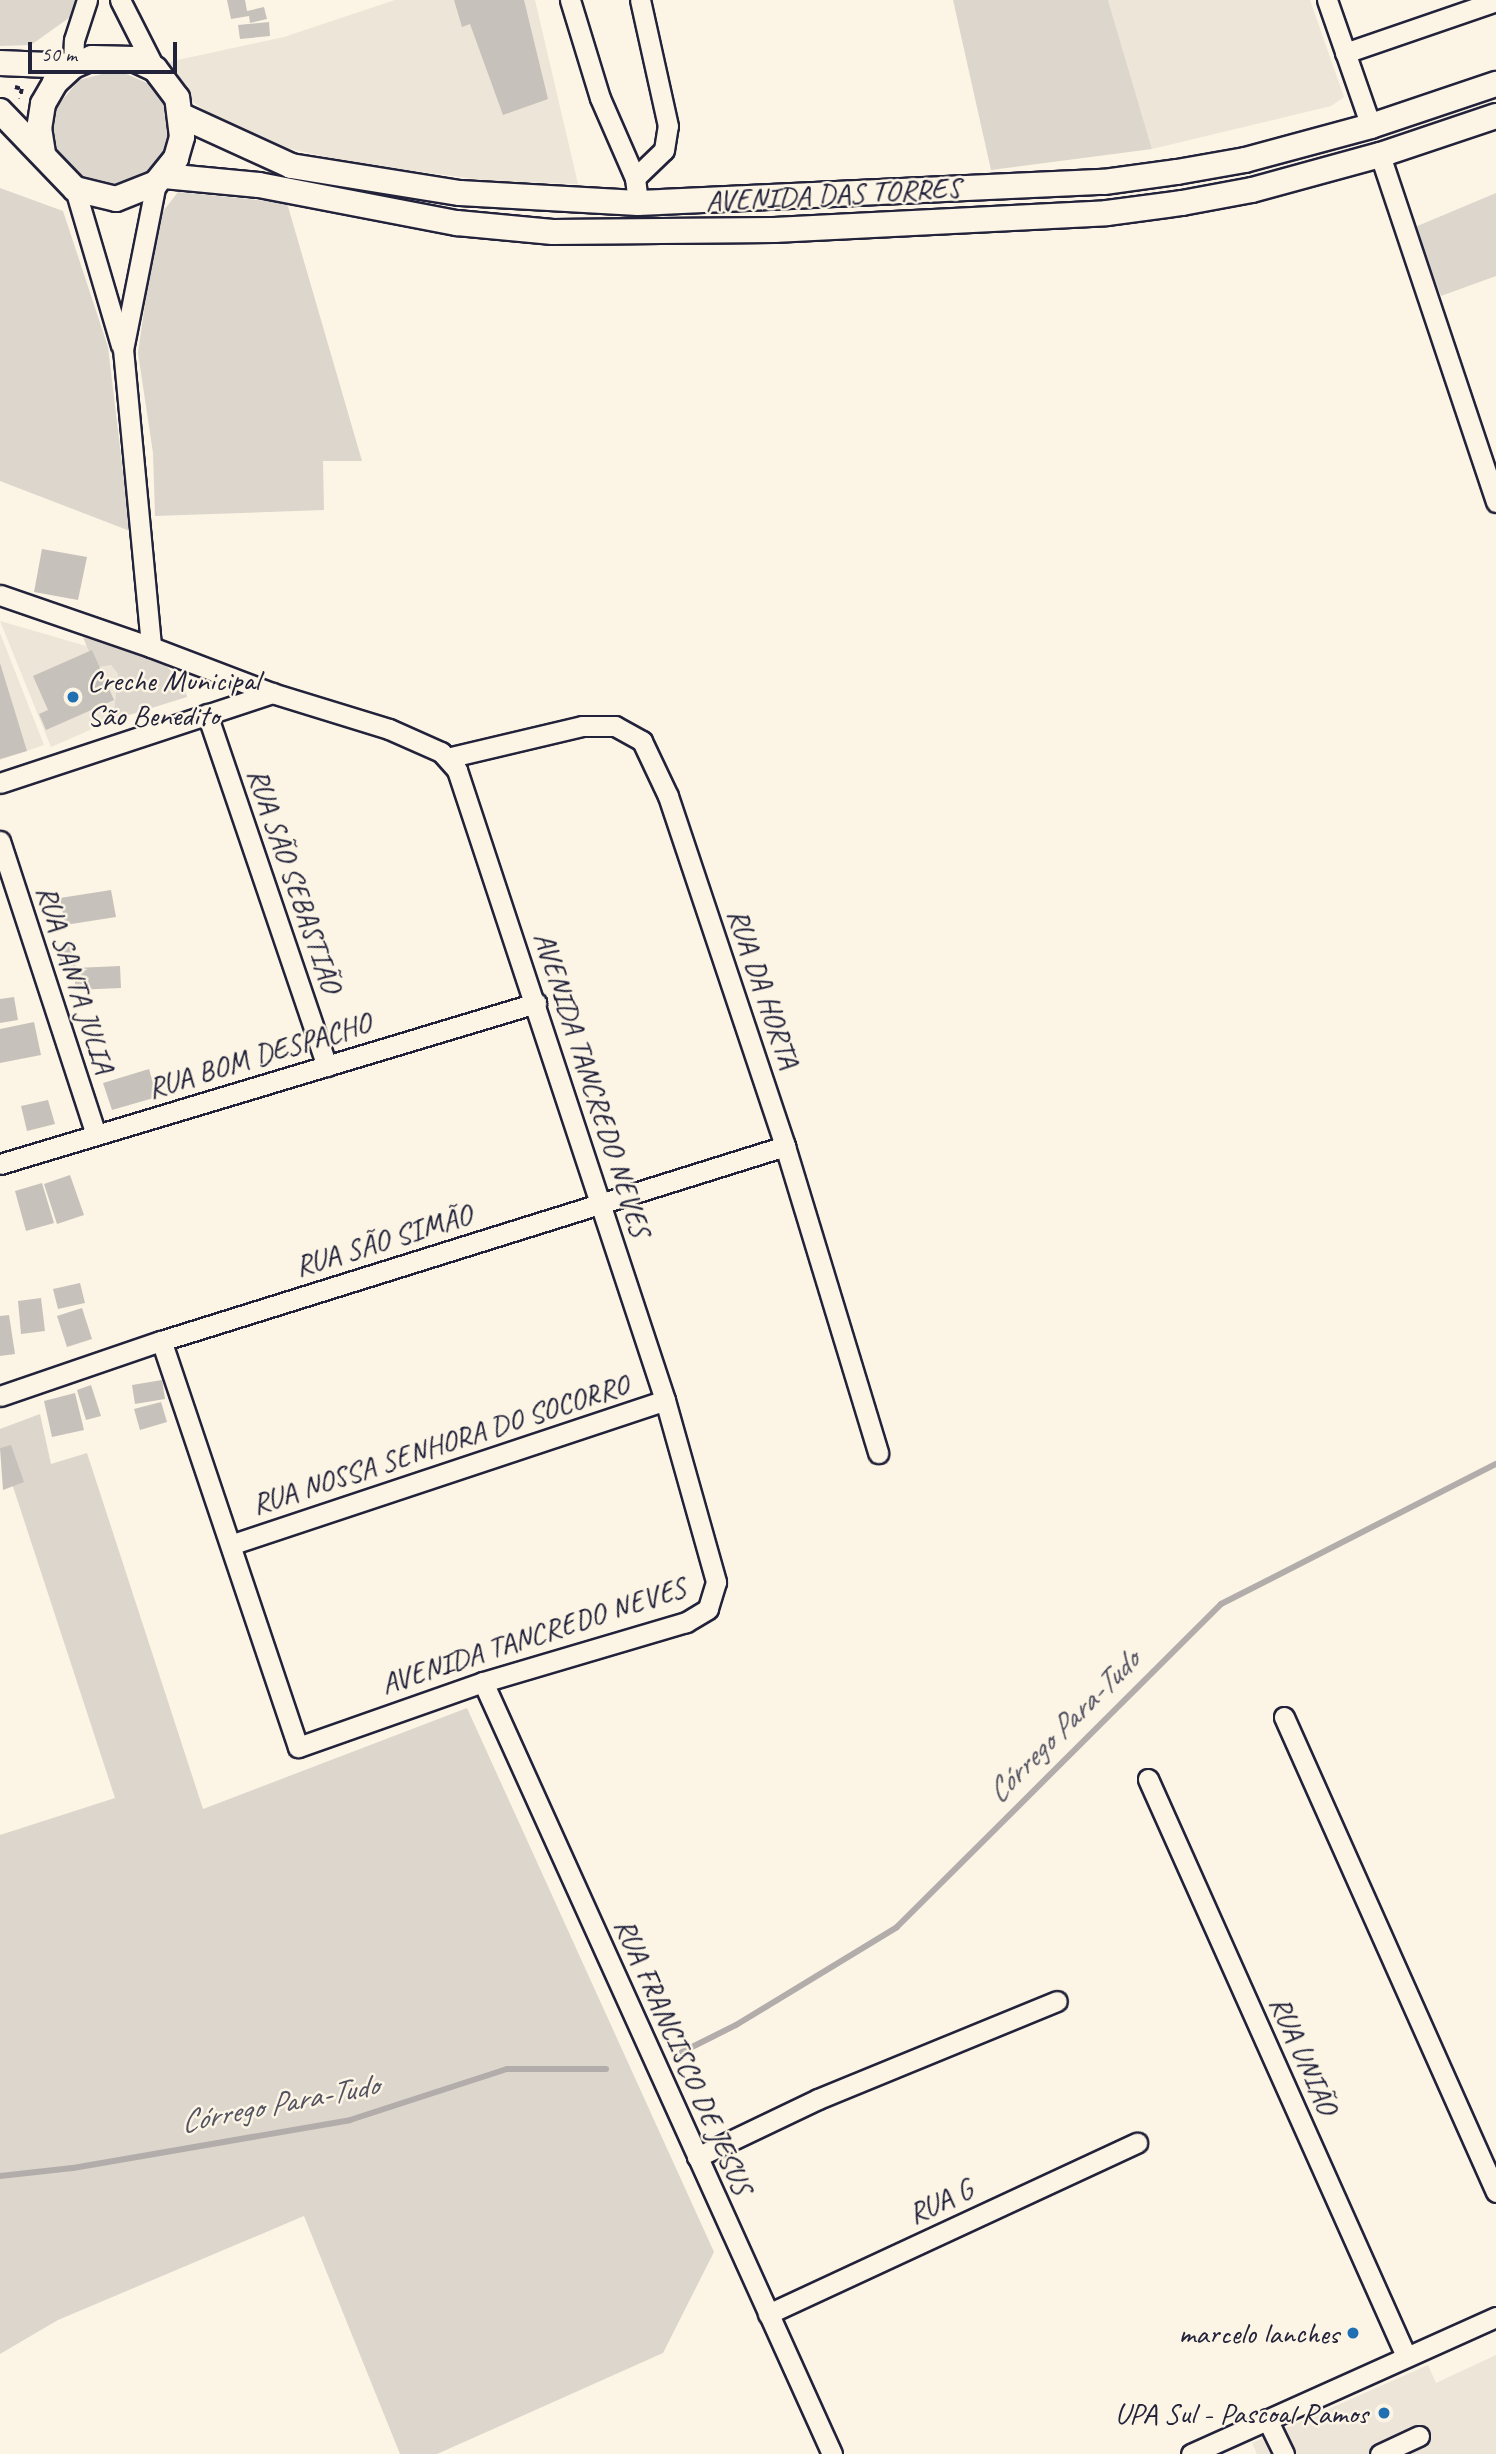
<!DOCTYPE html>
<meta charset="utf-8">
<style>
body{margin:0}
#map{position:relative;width:1496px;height:2454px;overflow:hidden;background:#fcf5e5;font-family:Caveat,sans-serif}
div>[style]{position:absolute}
.built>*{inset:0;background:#ece5d8}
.green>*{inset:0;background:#dcd6cc}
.stream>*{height:6px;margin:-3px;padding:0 3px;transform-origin:3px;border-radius:3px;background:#b2adab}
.building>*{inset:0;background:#c6c1bb}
.path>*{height:3.5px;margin-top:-1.75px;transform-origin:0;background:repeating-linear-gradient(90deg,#22223b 0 5px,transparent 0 10px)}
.roads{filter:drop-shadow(2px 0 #22223b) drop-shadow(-2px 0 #22223b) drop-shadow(0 2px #22223b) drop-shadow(0 -2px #22223b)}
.minor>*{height:19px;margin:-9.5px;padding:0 9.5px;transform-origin:9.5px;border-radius:9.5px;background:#fcf5e5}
.major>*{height:24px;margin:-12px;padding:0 12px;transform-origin:12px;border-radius:12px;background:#fcf5e5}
.dots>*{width:19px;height:19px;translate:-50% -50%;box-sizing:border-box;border:4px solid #fcf5e5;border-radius:50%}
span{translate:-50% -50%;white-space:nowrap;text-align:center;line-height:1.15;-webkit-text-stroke:5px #fcf5e5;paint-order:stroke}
.street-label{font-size:30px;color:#22223b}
.poi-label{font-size:30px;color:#22223b}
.left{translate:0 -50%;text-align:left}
.right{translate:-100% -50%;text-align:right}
.water-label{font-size:32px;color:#545362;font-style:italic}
.scale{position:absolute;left:28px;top:42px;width:149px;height:32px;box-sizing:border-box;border:4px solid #22223b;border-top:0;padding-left:9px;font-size:21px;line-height:24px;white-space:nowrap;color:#22223b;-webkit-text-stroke:5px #fcf5e5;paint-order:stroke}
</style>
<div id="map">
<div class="built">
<div style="clip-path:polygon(395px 0,535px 0,578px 184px,490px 181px,355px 163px,277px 146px,230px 127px,191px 101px,164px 63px,284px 37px)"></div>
<div style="clip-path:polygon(1108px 0,1310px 0,1344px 97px,1331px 106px,1152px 149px)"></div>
<div style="clip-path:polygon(0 621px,86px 646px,95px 668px,111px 665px,118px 674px,113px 720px,51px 747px)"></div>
<div style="clip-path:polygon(0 633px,44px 745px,0 760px)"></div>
<div style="clip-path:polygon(1496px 2355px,1496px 2454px,1257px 2454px,1252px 2443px,1428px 2365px,1436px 2383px)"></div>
</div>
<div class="green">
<div style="clip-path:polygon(0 0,77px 0,73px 15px,31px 45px,0 46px)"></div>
<div style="clip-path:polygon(953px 0,1108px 0,1152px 149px,991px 170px)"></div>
<div style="clip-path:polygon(117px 70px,154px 86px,168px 102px,174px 143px,154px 179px,94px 192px,52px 149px,50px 130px,54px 110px,79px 80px)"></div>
<div style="clip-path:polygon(0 188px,63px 211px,108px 347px,130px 531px,0 481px)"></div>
<div style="clip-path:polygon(178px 192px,287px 203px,362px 461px,323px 461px,324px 510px,155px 516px,153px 453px,138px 353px,157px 219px)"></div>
<div style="clip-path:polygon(1496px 193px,1496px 276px,1441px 296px,1415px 227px)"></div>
<div style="clip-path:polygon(83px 637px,163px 663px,183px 682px,187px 697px,113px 720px,118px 674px,111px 665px,95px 668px)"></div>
<div style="clip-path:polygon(40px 1414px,51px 1464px,87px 1453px,203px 1809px,467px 1708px,714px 2252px,663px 2353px,437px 2454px,400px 2454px,304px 2216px,58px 2320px,0 2354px,0 1835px,115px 1798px,0 1447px,0 1429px)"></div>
</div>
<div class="stream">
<div style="left:682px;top:2052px;width:60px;rotate:-26.6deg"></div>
<div style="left:736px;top:2025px;width:188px;rotate:-31.3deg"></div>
<div style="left:897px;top:1927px;width:457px;rotate:-44.9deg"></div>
<div style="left:1221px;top:1604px;width:309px;rotate:-27deg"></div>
<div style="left:0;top:2176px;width:73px;rotate:-6.3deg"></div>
<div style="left:73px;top:2168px;width:281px;rotate:-9.8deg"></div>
<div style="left:350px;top:2120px;width:165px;rotate:-18deg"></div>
<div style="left:507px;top:2069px;width:99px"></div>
</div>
<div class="building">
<div style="clip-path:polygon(227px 0,245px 0,247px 11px,264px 7px,267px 19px,250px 23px,249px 16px,231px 19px)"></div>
<div style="clip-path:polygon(454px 0,524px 0,548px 99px,503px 115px,470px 24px,462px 27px)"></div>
<div style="clip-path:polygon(269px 22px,270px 36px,240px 39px,238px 25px)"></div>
<div style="clip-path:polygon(42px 549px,87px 557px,78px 600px,34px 592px)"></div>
<div style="clip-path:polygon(92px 650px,114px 700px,46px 730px,39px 714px,48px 710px,33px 676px)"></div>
<div style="clip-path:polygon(0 663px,27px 751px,0 759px)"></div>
<div style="clip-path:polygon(111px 890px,116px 917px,65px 925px,60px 898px)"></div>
<div style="clip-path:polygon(70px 945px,76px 967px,63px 970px,57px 947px)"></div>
<div style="clip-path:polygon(120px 966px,121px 988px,75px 990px,75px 968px)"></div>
<div style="clip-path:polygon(14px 997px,18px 1020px,0 1023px,0 999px)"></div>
<div style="clip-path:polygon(34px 1022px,41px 1055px,0 1063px,0 1029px)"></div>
<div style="clip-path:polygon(149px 1069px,157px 1097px,112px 1110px,103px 1083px)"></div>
<div style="clip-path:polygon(48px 1100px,55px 1124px,27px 1131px,21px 1106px)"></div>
<div style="clip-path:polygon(70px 1175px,84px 1215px,57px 1224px,44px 1184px)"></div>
<div style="clip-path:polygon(42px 1183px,54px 1223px,26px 1231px,15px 1191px)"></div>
<div style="clip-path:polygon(80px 1283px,85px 1303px,58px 1309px,53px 1289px)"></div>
<div style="clip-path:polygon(41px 1298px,45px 1331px,21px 1334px,18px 1301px)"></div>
<div style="clip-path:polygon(82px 1308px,92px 1339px,67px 1347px,57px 1316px)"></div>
<div style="clip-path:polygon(9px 1315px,15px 1354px,0 1356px,0 1316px)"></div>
<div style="clip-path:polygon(162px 1380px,165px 1399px,135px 1404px,132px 1385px)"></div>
<div style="clip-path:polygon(91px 1385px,101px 1416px,86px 1420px,77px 1390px)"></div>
<div style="clip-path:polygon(75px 1393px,84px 1430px,52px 1437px,44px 1401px)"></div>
<div style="clip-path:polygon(161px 1402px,167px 1422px,140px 1430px,134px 1409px)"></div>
<div style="clip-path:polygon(11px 1445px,24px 1482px,3px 1490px,0 1448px)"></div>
</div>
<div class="path">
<div style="left:15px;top:87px;width:7px;rotate:16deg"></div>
<div style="left:22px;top:89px;width:10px;rotate:101deg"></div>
</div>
<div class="roads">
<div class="minor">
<div style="left:120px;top:0;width:77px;rotate:63.1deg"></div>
<div style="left:570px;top:0;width:102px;rotate:73deg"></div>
<div style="left:600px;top:98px;width:87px;rotate:66.4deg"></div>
<div style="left:635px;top:178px;width:25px;rotate:83deg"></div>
<div style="left:1327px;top:0;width:133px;rotate:70.8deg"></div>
<div style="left:1345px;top:53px;width:160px;rotate:-19deg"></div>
<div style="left:73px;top:66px;width:26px;rotate:-88deg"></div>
<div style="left:74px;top:40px;width:42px;rotate:-72deg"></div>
<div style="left:1380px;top:155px;width:366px;rotate:71.5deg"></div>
<div style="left:635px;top:178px;width:40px;rotate:-44deg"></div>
<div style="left:664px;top:150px;width:24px;rotate:-81deg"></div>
<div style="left:668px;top:126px;width:129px;rotate:-102.5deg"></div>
<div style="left:156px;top:183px;width:169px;rotate:101.2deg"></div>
<div style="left:123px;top:349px;width:299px;rotate:84.6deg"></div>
<div style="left:151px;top:647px;width:129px;rotate:20.8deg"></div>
<div style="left:272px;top:693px;width:122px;rotate:17.1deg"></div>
<div style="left:389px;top:729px;width:57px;rotate:23.9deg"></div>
<div style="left:441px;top:752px;width:24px;rotate:48deg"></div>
<div style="left:457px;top:770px;width:663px;rotate:71.73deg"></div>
<div style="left:665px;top:1400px;width:189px;rotate:74.3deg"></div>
<div style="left:716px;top:1582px;width:28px;rotate:107deg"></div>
<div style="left:708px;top:1609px;width:26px;rotate:149deg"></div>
<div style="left:686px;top:1622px;width:212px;rotate:163.5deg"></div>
<div style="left:483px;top:1682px;width:196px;rotate:160.6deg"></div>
<div style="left:298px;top:1747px;width:428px;rotate:-108.6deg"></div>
<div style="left:75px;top:189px;width:163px;rotate:73.6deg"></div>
<div style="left:0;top:595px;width:160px;rotate:19deg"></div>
<div style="left:207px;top:714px;width:372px;rotate:71.2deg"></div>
<div style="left:447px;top:758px;width:139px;rotate:-13.3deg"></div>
<div style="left:582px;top:726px;width:33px"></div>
<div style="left:615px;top:726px;width:31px;rotate:29deg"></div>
<div style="left:642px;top:741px;width:61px;rotate:64.7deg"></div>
<div style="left:668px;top:796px;width:369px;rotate:71.5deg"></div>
<div style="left:785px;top:1146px;width:321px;rotate:73.1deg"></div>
<div style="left:0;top:783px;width:287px;rotate:-18.3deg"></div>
<div style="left:0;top:841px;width:309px;rotate:71.9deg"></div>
<div style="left:0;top:1164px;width:560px;rotate:-16.72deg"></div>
<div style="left:0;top:1396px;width:170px;rotate:-18.9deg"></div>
<div style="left:161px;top:1341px;width:654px;rotate:-17.35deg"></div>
<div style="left:233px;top:1544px;width:455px;rotate:-18.4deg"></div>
<div style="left:483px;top:1682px;width:847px;rotate:65.67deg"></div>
<div style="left:1284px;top:1717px;width:520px;rotate:65.95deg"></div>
<div style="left:1148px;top:1779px;width:632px;rotate:65.91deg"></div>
<div style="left:697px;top:2157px;width:134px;rotate:-25.6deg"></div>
<div style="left:818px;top:2099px;width:258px;rotate:-22.3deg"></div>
<div style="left:768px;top:2314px;width:407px;rotate:-24.9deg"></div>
<div style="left:1267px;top:2419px;width:39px;rotate:64deg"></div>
<div style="left:1191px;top:2454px;width:334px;rotate:-24.2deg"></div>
<div style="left:1380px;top:2454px;width:43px;rotate:-24.8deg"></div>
</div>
<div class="major">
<div style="left:0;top:63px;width:73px;rotate:2.4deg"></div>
<div style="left:0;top:111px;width:108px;rotate:46.1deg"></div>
<div style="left:75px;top:189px;width:42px;rotate:13.7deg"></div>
<div style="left:116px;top:199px;width:43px;rotate:-21.8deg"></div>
<div style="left:156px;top:183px;width:32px;rotate:-51deg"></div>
<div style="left:176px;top:158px;width:22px;rotate:-74deg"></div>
<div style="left:182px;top:137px;width:39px;rotate:-97deg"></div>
<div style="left:177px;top:98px;width:36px;rotate:-127deg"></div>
<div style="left:155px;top:69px;width:23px;rotate:-155deg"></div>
<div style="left:134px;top:59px;width:42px;rotate:-178.6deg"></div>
<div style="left:92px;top:58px;width:21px;rotate:157deg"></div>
<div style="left:73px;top:66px;width:25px;rotate:137deg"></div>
<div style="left:55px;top:83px;width:24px;rotate:120deg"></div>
<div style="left:43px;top:104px;width:24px;rotate:99deg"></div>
<div style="left:39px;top:128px;width:24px;rotate:81deg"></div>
<div style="left:182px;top:116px;width:120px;rotate:24.6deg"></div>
<div style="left:291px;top:166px;width:171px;rotate:9.1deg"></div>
<div style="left:460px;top:193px;width:178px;rotate:3.2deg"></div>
<div style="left:638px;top:203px;width:466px;rotate:-2.6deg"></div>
<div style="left:1104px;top:182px;width:74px;rotate:-7.8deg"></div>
<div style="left:1177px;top:172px;width:69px;rotate:-10deg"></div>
<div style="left:1245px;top:160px;width:131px;rotate:-15.1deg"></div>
<div style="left:1371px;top:126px;width:132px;rotate:-18.6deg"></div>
<div style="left:164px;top:176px;width:95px;rotate:5.4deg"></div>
<div style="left:259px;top:185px;width:202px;rotate:10.9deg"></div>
<div style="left:457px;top:223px;width:96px;rotate:5.4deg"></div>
<div style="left:553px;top:232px;width:221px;rotate:-0.5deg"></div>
<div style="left:774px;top:230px;width:333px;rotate:-2.9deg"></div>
<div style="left:1107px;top:213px;width:76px;rotate:-7.6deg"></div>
<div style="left:1182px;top:203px;width:71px;rotate:-10.5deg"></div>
<div style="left:1252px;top:190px;width:133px;rotate:-15.3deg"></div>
<div style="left:1380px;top:155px;width:122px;rotate:-18.6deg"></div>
</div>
</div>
<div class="dots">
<div style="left:73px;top:697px;background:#1f6fb2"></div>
<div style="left:1353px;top:2333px;background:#1f6fb2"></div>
<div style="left:1384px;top:2413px;background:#1f6fb2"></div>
</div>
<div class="street-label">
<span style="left:833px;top:194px;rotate:-3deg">AVENIDA DAS TORRES</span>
<span style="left:295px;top:880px;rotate:71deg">RUA SÃO SEBASTIÃO</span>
<span style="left:76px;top:979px;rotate:72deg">RUA SANTA JULIA</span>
<span style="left:764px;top:988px;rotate:71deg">RUA DA HORTA</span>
<span style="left:259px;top:1055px;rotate:-17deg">RUA BOM DESPACHO</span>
<span style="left:593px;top:1084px;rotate:72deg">AVENIDA TANCREDO NEVES</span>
<span style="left:383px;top:1240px;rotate:-17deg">RUA SÃO SIMÃO</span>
<span style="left:440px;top:1444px;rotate:-18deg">RUA NOSSA SENHORA DO SOCORRO</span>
<span style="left:533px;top:1635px;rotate:-18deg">AVENIDA TANCREDO NEVES</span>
<span style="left:1304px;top:2055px;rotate:66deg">RUA UNIÃO</span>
<span style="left:684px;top:2056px;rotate:66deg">RUA FRANCISCO DE JESUS</span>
<span style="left:940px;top:2201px;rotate:-25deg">RUA G</span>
</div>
<div class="poi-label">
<span class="left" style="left:87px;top:697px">Creche Municipal<br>São Benedito</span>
<span class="right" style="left:1339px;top:2333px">marcelo lanches</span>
<span class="right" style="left:1368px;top:2413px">UPA Sul - Pascoal Ramos</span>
</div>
<div class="water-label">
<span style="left:1063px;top:1727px;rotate:-45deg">Córrego Para-Tudo</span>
<span style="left:279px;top:2104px;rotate:-11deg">Córrego Para-Tudo</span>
</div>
<div class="scale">50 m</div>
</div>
